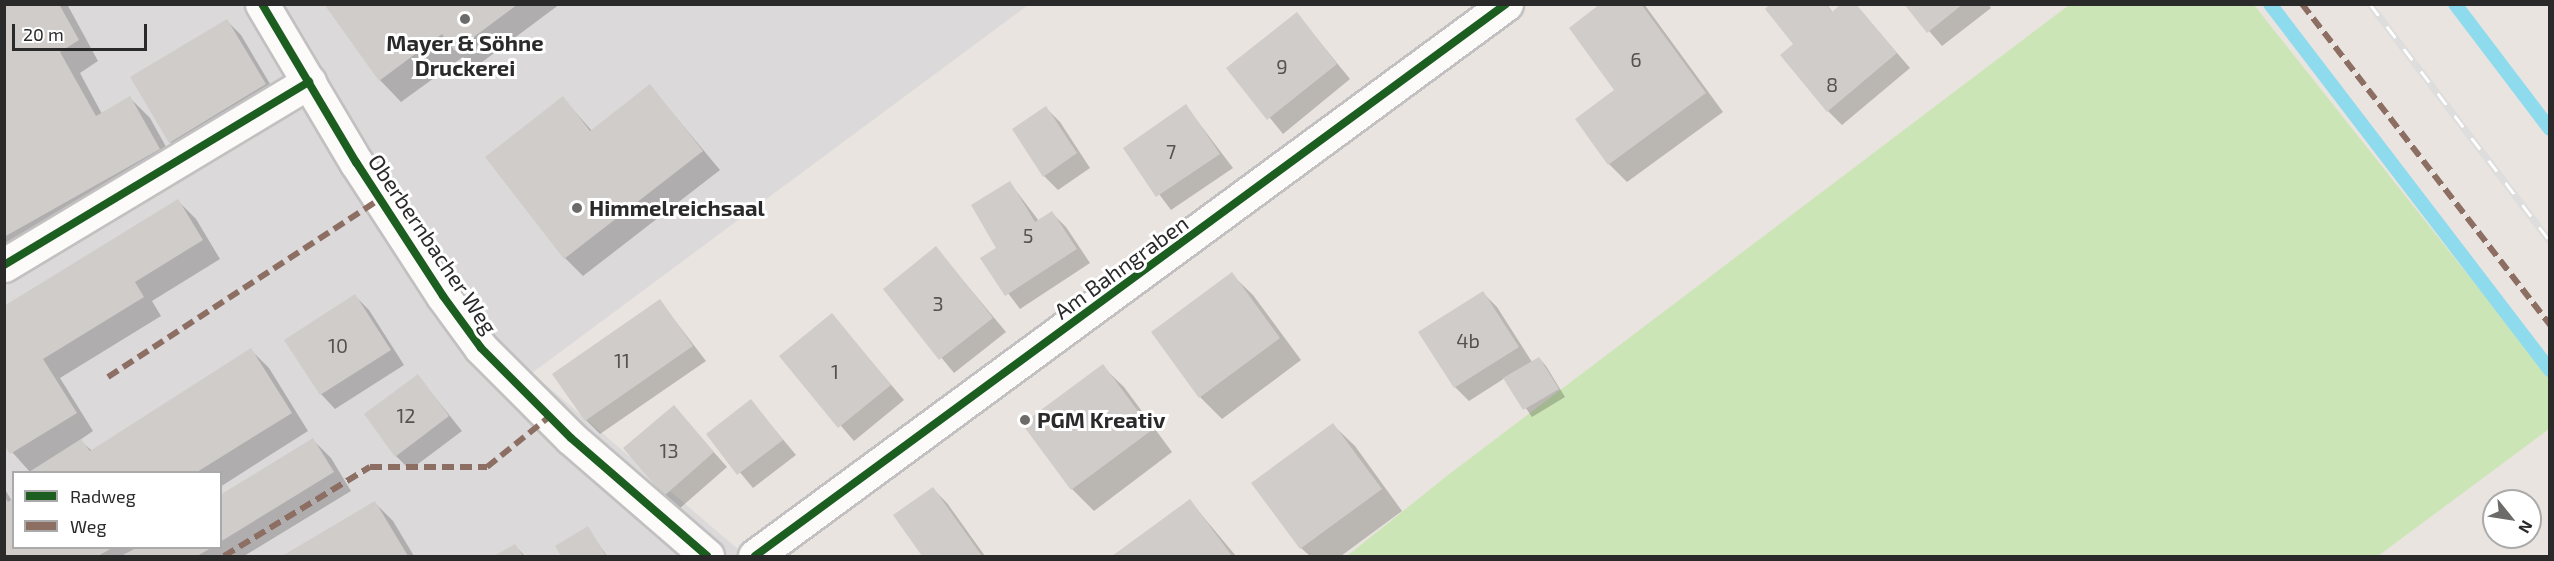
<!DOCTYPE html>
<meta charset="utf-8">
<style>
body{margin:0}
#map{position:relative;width:2554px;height:561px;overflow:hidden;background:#e9e4df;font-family:"Exo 2",sans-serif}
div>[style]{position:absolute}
.industrial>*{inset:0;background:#dcd9db}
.green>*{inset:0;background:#cce5b6}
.shadow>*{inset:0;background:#0003}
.stream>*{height:14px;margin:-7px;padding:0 7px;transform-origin:7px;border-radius:7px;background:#8fdbee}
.building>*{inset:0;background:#d0ccc9}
.roads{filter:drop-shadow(2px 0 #c2c0c1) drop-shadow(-2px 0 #c2c0c1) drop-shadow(0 2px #c2c0c1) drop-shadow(0 -2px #c2c0c1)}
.minor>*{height:33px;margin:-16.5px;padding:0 16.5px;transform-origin:16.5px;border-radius:16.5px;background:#fcfbfa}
.rail>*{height:7px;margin-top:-3.5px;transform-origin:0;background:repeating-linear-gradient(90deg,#fff 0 14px,#ddddde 0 28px);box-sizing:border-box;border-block:2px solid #ddddde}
.quiet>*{height:6px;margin-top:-3px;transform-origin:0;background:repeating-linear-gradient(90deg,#8d6e63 0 12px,transparent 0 18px)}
.cycleway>*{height:8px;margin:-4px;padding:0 4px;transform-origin:4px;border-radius:4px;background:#1b5e20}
.dots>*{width:16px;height:16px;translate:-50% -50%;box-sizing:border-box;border:3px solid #fff;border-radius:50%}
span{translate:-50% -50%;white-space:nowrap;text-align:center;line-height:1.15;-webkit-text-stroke:6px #fff;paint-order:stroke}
.number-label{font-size:20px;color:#545352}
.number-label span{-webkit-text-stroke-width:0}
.poi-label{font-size:22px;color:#2a2a2a;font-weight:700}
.left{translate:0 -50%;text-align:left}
.street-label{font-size:22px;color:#2a2a2a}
.frame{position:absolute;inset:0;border:6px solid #2a2a2a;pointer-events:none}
.legend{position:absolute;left:12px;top:471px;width:210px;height:78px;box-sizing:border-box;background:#fff;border:2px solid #aaa;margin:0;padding:8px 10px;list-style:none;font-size:18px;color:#2a2a2a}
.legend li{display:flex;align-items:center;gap:12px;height:30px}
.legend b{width:30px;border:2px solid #aaa}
.north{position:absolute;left:2482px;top:489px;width:60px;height:60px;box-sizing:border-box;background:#fff;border:2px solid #aaa;border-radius:50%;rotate:120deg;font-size:16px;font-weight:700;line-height:24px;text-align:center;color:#2a2a2a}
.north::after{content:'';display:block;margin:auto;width:21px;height:27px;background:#6d6b69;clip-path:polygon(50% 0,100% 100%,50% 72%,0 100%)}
.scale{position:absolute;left:12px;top:24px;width:135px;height:27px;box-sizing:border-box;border:3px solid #2a2a2a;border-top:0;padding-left:8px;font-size:18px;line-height:21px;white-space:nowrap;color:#2a2a2a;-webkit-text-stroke:4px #fff;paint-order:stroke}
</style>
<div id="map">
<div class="industrial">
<div style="clip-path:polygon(evenodd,4px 5px,1028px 5px,532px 373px,746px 556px,5px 556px,4px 5px,14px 472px,220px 472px,220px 548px,14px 548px,14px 472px)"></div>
</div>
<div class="green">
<div style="clip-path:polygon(2069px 5px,2254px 5px,2549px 377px,2549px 429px,2378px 556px,1347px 556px,1448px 475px)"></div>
</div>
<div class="shadow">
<div style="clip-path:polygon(4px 4px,67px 4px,98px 61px,80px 73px,102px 114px,130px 98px,150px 118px,179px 170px,4px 268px)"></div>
<div style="clip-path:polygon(325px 4px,560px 4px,474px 68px,463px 57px,401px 102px,380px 80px)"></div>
<div style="clip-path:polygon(1603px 4px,1644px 4px,1723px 112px,1627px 182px,1609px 164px,1616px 90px)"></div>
<div style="clip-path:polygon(1773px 4px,1827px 4px,1833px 13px,1855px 4px,1910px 68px,1842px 125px,1828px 111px)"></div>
<div style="clip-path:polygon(1906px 4px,1988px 4px,1991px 8px,1942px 46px)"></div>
<div style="clip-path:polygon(1297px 14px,1350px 79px,1283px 134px,1229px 68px)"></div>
<div style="clip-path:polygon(227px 21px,241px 35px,279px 99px,184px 156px,170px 142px)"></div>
<div style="clip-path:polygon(650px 86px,720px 170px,583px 276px,565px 258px,563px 98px,592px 131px)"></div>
<div style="clip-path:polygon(1186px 106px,1233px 168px,1171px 210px,1125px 149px)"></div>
<div style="clip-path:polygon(1046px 108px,1060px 122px,1090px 168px,1058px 190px,1044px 176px)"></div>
<div style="clip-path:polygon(1010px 183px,1039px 221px,1052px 213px,1066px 227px,1090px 263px,1020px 309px,982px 259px,998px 249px)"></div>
<div style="clip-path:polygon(178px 201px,196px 219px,220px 259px,152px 301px,161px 316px,60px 378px,93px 431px,80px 440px,92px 451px,251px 350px,269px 368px,308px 431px,220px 487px,220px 472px,30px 472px,4px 443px,4px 308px)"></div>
<div style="clip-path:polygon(936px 248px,1006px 332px,954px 373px,885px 289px)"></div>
<div style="clip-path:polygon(1231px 274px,1253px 295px,1301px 360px,1222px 419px,1200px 397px,1153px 332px)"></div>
<div style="clip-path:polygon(1483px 293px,1497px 307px,1532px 362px,1539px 358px,1546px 366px,1565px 397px,1532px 417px,1505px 378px,1469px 401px,1455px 387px)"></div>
<div style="clip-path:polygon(355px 296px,369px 310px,404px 365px,335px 409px,321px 394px)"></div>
<div style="clip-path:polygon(660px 301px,706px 361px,600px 434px,586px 420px)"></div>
<div style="clip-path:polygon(832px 315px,904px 400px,854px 441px,781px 356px)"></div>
<div style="clip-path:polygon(1102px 366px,1124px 387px,1172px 452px,1094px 511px,1072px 489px)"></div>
<div style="clip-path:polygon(418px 376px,462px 431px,410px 470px,396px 456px)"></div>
<div style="clip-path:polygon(751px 401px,796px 455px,753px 488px,708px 434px)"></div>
<div style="clip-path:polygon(674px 407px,727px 467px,679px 509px,665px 495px)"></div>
<div style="clip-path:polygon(1333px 425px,1355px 446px,1402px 511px,1341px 556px,1310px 556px,1301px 548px)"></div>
<div style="clip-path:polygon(313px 440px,331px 458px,351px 491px,244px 556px,4px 556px,4px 488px,12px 501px,14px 548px,220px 548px,220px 497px)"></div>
<div style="clip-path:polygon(933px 489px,947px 503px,985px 556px,924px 556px,895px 516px)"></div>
<div style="clip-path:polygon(1190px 501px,1236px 556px,1114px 556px)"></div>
<div style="clip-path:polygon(374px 502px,393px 521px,414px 556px,284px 556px)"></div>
<div style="clip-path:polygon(587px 528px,607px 556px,563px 556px,557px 546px)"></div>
<div style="clip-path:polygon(515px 546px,525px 556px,497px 556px)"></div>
</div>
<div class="stream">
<div style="left:2270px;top:4px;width:461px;rotate:52.6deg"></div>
<div style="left:2455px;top:4px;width:157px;rotate:52.8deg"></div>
</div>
<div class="building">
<div style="clip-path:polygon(4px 4px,59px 4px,79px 40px,60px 52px,96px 116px,130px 96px,160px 149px,4px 237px)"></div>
<div style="clip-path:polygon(324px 4px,518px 4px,455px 51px,442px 34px,379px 81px)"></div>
<div style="clip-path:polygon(1600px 4px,1641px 4px,1706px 93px,1608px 165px,1575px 119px,1614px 90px,1569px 28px)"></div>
<div style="clip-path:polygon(1770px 4px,1826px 4px,1832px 12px,1841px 4px,1856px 4px,1897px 53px,1827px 112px,1780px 55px,1793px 44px,1765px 9px)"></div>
<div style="clip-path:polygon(1904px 4px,1963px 4px,1927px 33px)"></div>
<div style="clip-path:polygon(1297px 12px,1337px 64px,1267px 120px,1226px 68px)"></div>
<div style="clip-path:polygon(227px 19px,266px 84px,169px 143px,130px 77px)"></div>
<div style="clip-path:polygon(650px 84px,703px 151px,564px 259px,485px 157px,563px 96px,590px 131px)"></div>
<div style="clip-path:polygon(1186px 104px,1220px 154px,1156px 197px,1123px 148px)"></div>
<div style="clip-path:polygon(1046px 106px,1077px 153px,1043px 177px,1012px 129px)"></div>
<div style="clip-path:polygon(1010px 181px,1035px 222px,1052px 211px,1077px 249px,1005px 296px,980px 258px,996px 248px,971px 205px)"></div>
<div style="clip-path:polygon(178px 199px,203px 240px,135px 282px,144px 297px,43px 359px,77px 413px,10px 454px,4px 445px,4px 306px)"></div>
<div style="clip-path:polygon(936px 246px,993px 318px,939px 360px,883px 289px)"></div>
<div style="clip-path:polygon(1232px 272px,1280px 338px,1199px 398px,1151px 332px)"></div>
<div style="clip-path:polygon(1483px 291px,1519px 347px,1454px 388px,1418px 332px)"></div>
<div style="clip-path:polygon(355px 294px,391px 350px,320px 395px,284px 340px)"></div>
<div style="clip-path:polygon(660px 299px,693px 346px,585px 421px,552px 374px)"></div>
<div style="clip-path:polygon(832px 313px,891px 385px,838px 428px,779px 356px)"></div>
<div style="clip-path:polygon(251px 348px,292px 413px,197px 472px,29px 472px,81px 439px,90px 451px)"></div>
<div style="clip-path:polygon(1539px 357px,1559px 389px,1523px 410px,1503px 378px)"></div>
<div style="clip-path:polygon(1103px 364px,1152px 430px,1071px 490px,1022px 424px)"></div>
<div style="clip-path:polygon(418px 374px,449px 416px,395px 457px,364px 414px)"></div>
<div style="clip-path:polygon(751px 399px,783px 440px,737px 475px,706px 434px)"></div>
<div style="clip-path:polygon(674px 405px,714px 452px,664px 496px,623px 448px)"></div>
<div style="clip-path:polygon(1333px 423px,1382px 489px,1300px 549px,1251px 483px)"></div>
<div style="clip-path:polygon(313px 438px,334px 472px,220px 542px,220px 495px)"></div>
<div style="clip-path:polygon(933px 487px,982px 556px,922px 556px,893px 515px)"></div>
<div style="clip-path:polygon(4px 496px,8px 502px,14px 498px,14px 548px,112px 548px,98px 556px,4px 556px)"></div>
<div style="clip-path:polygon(1190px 499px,1232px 556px,1112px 556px)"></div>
<div style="clip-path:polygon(375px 501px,408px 556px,282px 556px)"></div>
<div style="clip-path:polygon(588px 526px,606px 556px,561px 556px,555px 546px)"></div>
<div style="clip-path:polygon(515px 544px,523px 556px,494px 556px)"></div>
<div style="clip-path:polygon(136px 548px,211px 548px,197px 556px,121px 556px)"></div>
</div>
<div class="roads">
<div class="minor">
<div style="left:262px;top:4px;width:184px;rotate:59.3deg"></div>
<div style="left:356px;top:162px;width:160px;rotate:57deg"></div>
<div style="left:443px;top:296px;width:64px;rotate:53.8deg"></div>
<div style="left:481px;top:348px;width:127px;rotate:45deg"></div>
<div style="left:571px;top:438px;width:180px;rotate:40.9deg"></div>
<div style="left:4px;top:265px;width:356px;rotate:-31deg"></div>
<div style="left:755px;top:556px;width:932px;rotate:-36.32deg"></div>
</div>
</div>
<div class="rail">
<div style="left:2370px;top:4px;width:298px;rotate:52.8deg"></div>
</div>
<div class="quiet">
<div style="left:2302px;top:4px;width:406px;rotate:52.3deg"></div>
<div style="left:108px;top:377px;width:325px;rotate:-33.2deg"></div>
<div style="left:224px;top:556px;width:171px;rotate:-31.4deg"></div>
<div style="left:370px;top:467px;width:117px"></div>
<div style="left:487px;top:467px;width:80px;rotate:-38.9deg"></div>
</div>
<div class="cycleway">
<div style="left:262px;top:4px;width:184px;rotate:59.3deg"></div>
<div style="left:356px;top:162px;width:160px;rotate:57deg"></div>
<div style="left:443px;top:296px;width:64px;rotate:53.8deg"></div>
<div style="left:481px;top:348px;width:127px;rotate:45deg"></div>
<div style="left:571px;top:438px;width:180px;rotate:40.9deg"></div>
<div style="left:4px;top:265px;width:356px;rotate:-31deg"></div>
<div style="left:755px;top:556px;width:932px;rotate:-36.32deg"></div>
</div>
<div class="dots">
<div style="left:465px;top:19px;background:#6d6b69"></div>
<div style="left:577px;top:208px;background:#6d6b69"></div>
<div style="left:1025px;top:420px;background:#6d6b69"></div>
</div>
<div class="number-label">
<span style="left:1636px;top:59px">6</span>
<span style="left:1282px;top:66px">9</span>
<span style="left:1832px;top:84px">8</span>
<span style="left:1171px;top:151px">7</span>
<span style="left:1028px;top:235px">5</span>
<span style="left:938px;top:303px">3</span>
<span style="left:1468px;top:340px">4b</span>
<span style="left:338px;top:345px">10</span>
<span style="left:622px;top:360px">11</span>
<span style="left:835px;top:371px">1</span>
<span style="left:406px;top:415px">12</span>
<span style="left:669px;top:450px">13</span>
</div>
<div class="poi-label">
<span style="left:465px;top:55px">Mayer &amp; Söhne<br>Druckerei</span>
<span class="left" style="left:589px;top:208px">Himmelreichsaal</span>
<span class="left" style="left:1037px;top:420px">PGM Kreativ</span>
</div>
<div class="street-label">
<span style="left:433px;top:244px;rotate:56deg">Oberbernbacher Weg</span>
<span style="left:1121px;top:267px;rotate:-36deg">Am Bahngraben</span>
</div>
<div class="frame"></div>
<ul class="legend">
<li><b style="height:8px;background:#1b5e20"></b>Radweg</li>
<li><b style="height:8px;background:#8d6e63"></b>Weg</li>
</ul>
<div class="north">N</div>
<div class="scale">20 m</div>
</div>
